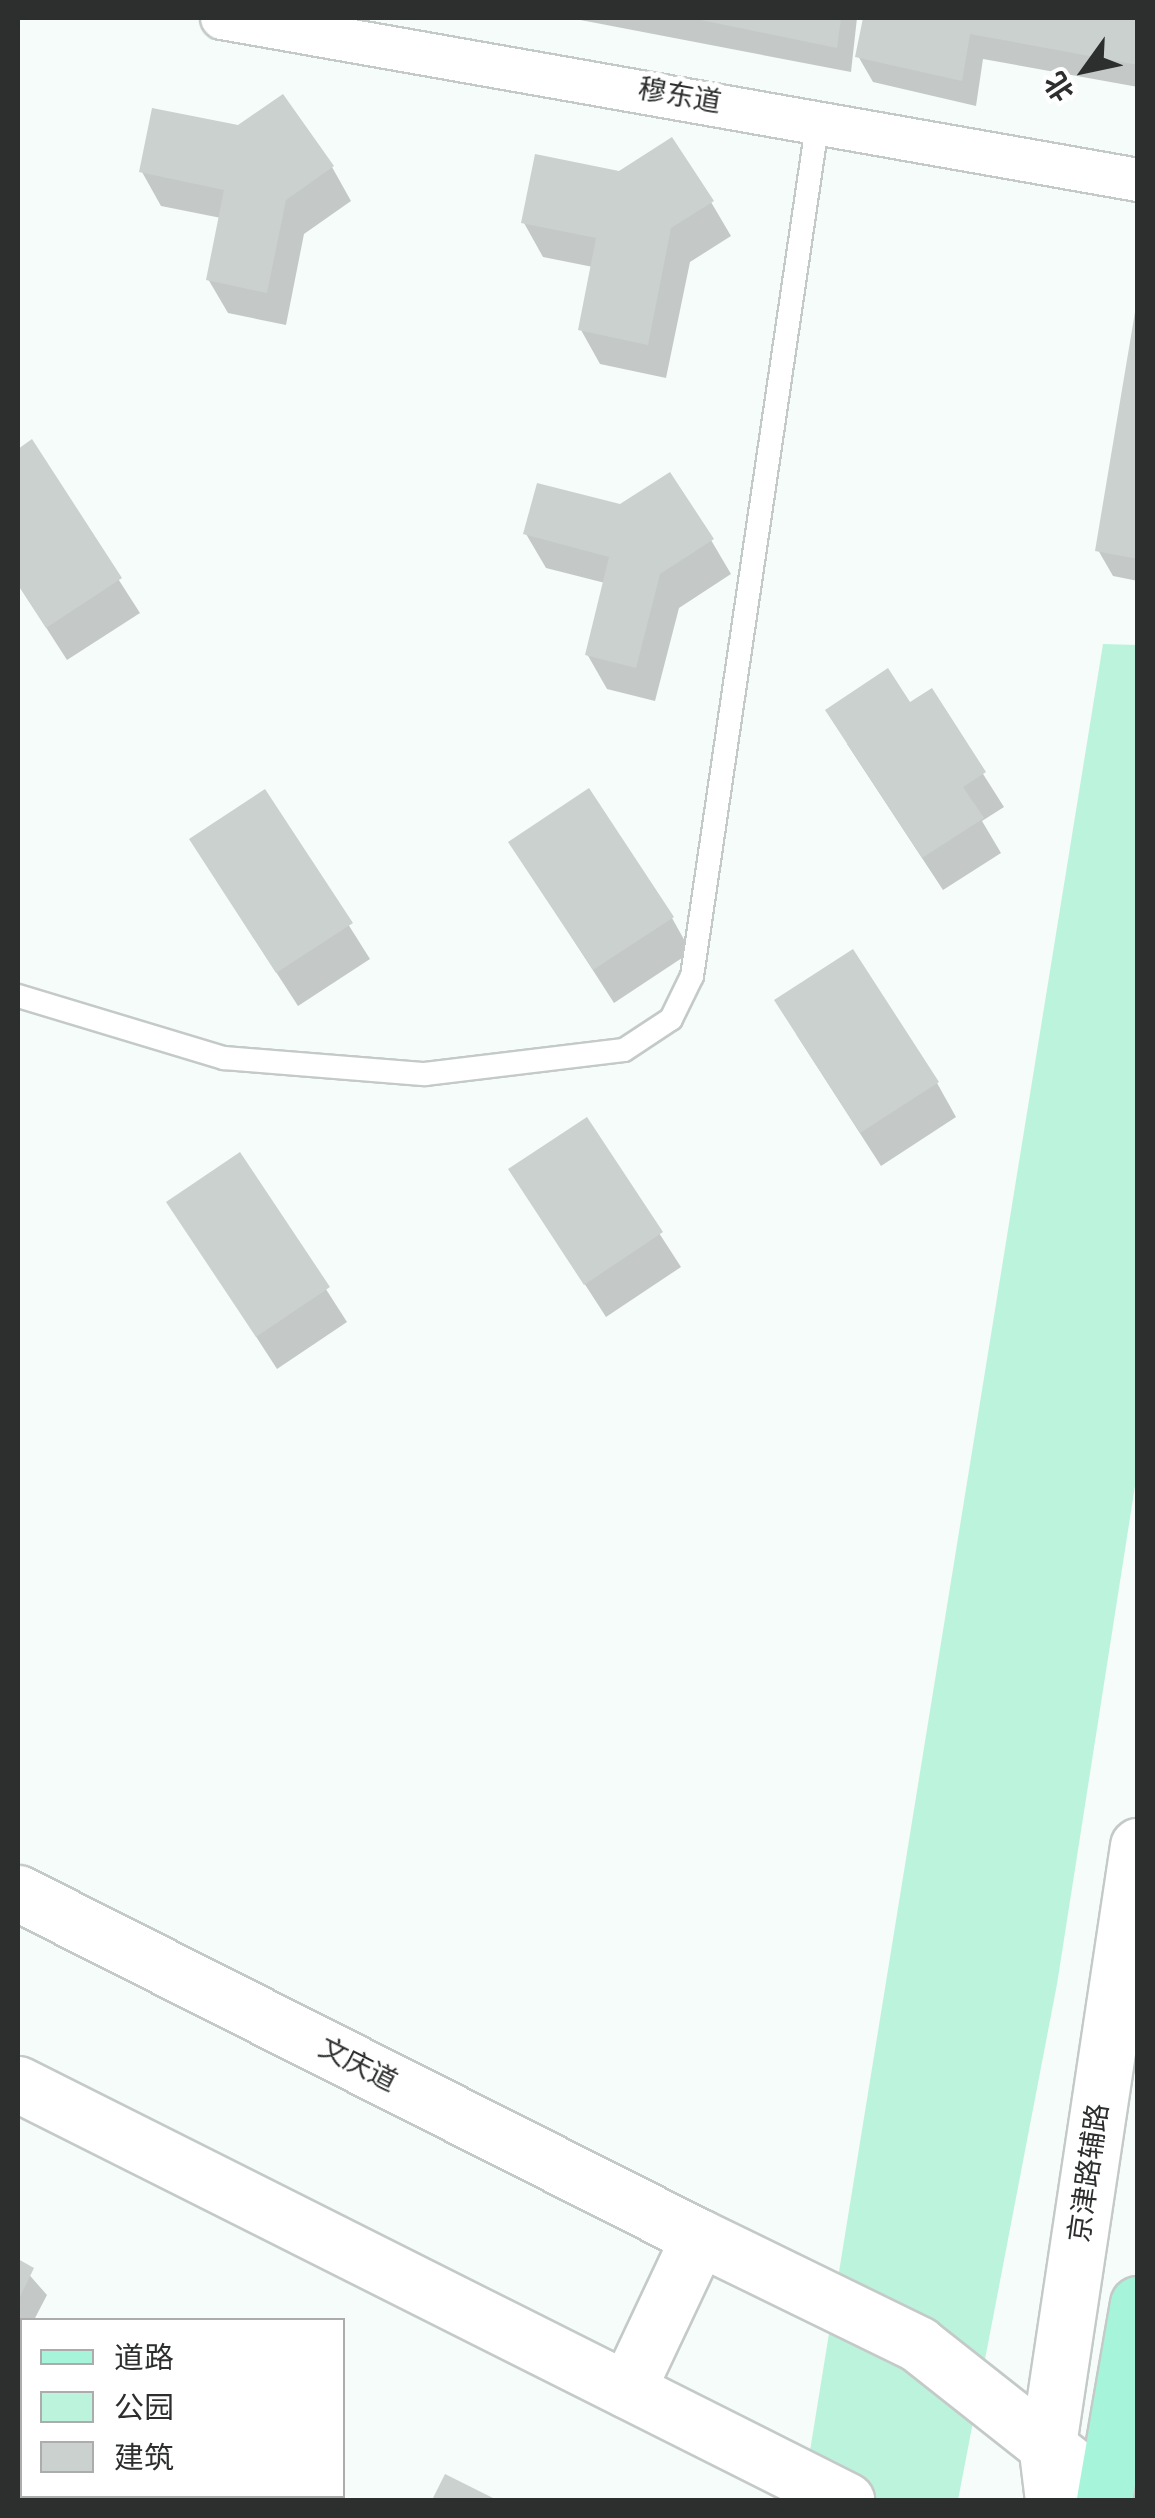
<!DOCTYPE html>
<meta charset="utf-8">
<style>
body{margin:0}
#map{position:relative;width:1155px;height:2518px;overflow:hidden;background:#f6fcf9;font-family:Poppins,"Noto Sans SC",sans-serif}
div>[style]{position:absolute}
.green>*{inset:0;background:#bcf3dd}
.shadow>*{inset:0;background:#0003}
.building>*{inset:0;background:#cbd1cf}
.roads{filter:drop-shadow(2px 0 #c4cac8) drop-shadow(-2px 0 #c4cac8) drop-shadow(0 2px #c4cac8) drop-shadow(0 -2px #c4cac8)}
.lane>*{height:22px;margin:-11px;padding:0 11px;transform-origin:11px;border-radius:11px;background:#fff}
.street>*{height:42px;margin:-21px;padding:0 21px;transform-origin:21px;border-radius:21px;background:#fff}
.secondary>*{height:55px;margin:-27.5px;padding:0 27.5px;transform-origin:27.5px;border-radius:27.5px;background:#fff}
.primary>*{height:55px;margin:-27.5px;padding:0 27.5px;transform-origin:27.5px;border-radius:27.5px;background:#a6f4da}
span{translate:-50% -50%;white-space:nowrap;text-align:center;line-height:1.15;-webkit-text-stroke:10px #fff;paint-order:stroke}
.street-label{font-size:28px;color:#2c2f2e}
.frame{position:absolute;inset:0;border:20px solid #2c2f2e;pointer-events:none}
.legend{position:absolute;left:20px;top:2318px;width:325px;height:180px;box-sizing:border-box;background:#fff;border:2px solid #abacab;margin:0;padding:12px 18px;list-style:none;font-size:30px;color:#2c2f2e}
.legend li{display:flex;align-items:center;gap:20px;height:50px}
.legend b{width:50px;border:2px solid #abacab}
.north{position:absolute;left:1035px;top:20px;width:100px;height:100px;-webkit-text-stroke:8px #fff;paint-order:stroke;rotate:237deg;font-size:28px;font-weight:700;line-height:40px;text-align:center;color:#2c2f2e}
.north::after{content:'';display:block;margin:auto;width:35px;height:45px;background:#2c2f2e;clip-path:polygon(50% 0,100% 100%,50% 72%,0 100%)}
</style>
<div id="map">
<div class="green">
<div style="clip-path:polygon(1103px 644px,1137px 645px,1137px 1473px,1057px 1984px,958px 2500px,802px 2500px)"></div>
</div>
<div class="shadow">
<div style="clip-path:polygon(570px 18px,857px 18px,851px 72px)"></div>
<div style="clip-path:polygon(866px 18px,1138px 18px,1138px 87px,983px 59px,976px 106px,873px 82px,858px 56px)"></div>
<div style="clip-path:polygon(239px 128px,332px 167px,351px 201px,304px 234px,286px 325px,228px 313px,208px 279px,221px 218px,161px 206px,142px 172px)"></div>
<div style="clip-path:polygon(711px 202px,731px 236px,690px 262px,666px 378px,600px 364px,581px 330px,593px 267px,543px 257px,524px 223px)"></div>
<div style="clip-path:polygon(1138px 315px,1138px 581px,1113px 576px,1098px 550px)"></div>
<div style="clip-path:polygon(31px 443px,140px 613px,67px 660px,18px 584px,18px 452px)"></div>
<div style="clip-path:polygon(526px 534px,711px 540px,731px 574px,679px 608px,655px 701px,607px 689px,587px 654px,605px 583px,546px 568px)"></div>
<div style="clip-path:polygon(931px 692px,1004px 807px,982px 821px,1001px 853px,943px 890px,847px 744px)"></div>
<div style="clip-path:polygon(265px 792px,370px 959px,298px 1006px,212px 873px)"></div>
<div style="clip-path:polygon(511px 843px,672px 918px,691px 952px,614px 1003px)"></div>
<div style="clip-path:polygon(796px 1034px,937px 1083px,956px 1117px,881px 1166px)"></div>
<div style="clip-path:polygon(586px 1120px,681px 1267px,606px 1317px,511px 1170px)"></div>
<div style="clip-path:polygon(240px 1155px,347px 1322px,277px 1369px,169px 1202px)"></div>
<div style="clip-path:polygon(18px 2262px,47px 2295px,34px 2320px,22px 2320px,18px 2355px)"></div>
<div style="clip-path:polygon(18px 2399px,22px 2496px,216px 2500px,18px 2500px)"></div>
</div>
<div class="building">
<div style="clip-path:polygon(691px 18px,841px 18px,837px 48px)"></div>
<div style="clip-path:polygon(863px 18px,1138px 18px,1138px 65px,970px 34px,962px 81px,855px 57px)"></div>
<div style="clip-path:polygon(283px 94px,334px 166px,286px 200px,267px 293px,206px 280px,224px 190px,139px 172px,152px 108px,238px 125px)"></div>
<div style="clip-path:polygon(672px 137px,714px 201px,671px 228px,648px 345px,578px 330px,596px 238px,521px 223px,535px 154px,619px 171px)"></div>
<div style="clip-path:polygon(1135px 312px,1138px 312px,1138px 559px,1095px 551px)"></div>
<div style="clip-path:polygon(32px 439px,122px 578px,46px 628px,18px 585px,18px 449px)"></div>
<div style="clip-path:polygon(670px 472px,714px 539px,660px 574px,636px 668px,585px 655px,609px 557px,523px 534px,537px 483px,620px 504px)"></div>
<div style="clip-path:polygon(888px 668px,910px 702px,932px 688px,986px 772px,963px 787px,984px 818px,922px 858px,825px 710px)"></div>
<div style="clip-path:polygon(589px 788px,674px 917px,593px 970px,508px 842px)"></div>
<div style="clip-path:polygon(265px 789px,353px 923px,276px 973px,189px 839px)"></div>
<div style="clip-path:polygon(853px 949px,939px 1082px,860px 1133px,774px 1000px)"></div>
<div style="clip-path:polygon(587px 1117px,663px 1232px,584px 1285px,508px 1169px)"></div>
<div style="clip-path:polygon(240px 1152px,330px 1287px,256px 1337px,166px 1202px)"></div>
<div style="clip-path:polygon(18px 2259px,34px 2268px,18px 2301px)"></div>
<div style="clip-path:polygon(18px 2396px,22px 2496px,222px 2500px,18px 2500px)"></div>
<div style="clip-path:polygon(445px 2474px,497px 2500px,432px 2500px)"></div>
</div>
<div class="roads">
<div class="lane">
<div style="left:18px;top:996px;width:215px;rotate:16.8deg"></div>
<div style="left:224px;top:1058px;width:202px;rotate:4.6deg"></div>
<div style="left:425px;top:1074px;width:200px;rotate:-6.9deg"></div>
<div style="left:624px;top:1050px;width:56px;rotate:-33.4deg"></div>
<div style="left:671px;top:1019px;width:48px;rotate:-64deg"></div>
<div style="left:692px;top:976px;width:865px;rotate:-81.63deg"></div>
</div>
<div class="street">
<div style="left:222px;top:18px;width:930px;rotate:10.03deg"></div>
</div>
<div class="secondary">
<div style="left:18px;top:1893px;width:763px;rotate:26.8deg"></div>
<div style="left:699px;top:2237px;width:169px;rotate:115.2deg"></div>
<div style="left:18px;top:2084px;width:927px;rotate:26.68deg"></div>
<div style="left:699px;top:2237px;width:244px;rotate:26deg"></div>
<div style="left:918px;top:2344px;width:195px;rotate:38.3deg"></div>
<div style="left:1053px;top:2500px;width:49px;rotate:-97deg"></div>
<div style="left:1047px;top:2451px;width:612px;rotate:-81.45deg"></div>
</div>
<div class="primary">
<div style="left:1104px;top:2500px;width:199px;rotate:-80.2deg"></div>
</div>
</div>
<div class="street-label">
<span style="left:680px;top:96px;rotate:10deg">穆东道</span>
<span style="left:358px;top:2065px;rotate:27deg">文庆道</span>
<span style="left:1089px;top:2173px;rotate:-82deg">京津路辅路</span>
</div>
<div class="frame"></div>
<ul class="legend">
<li><b style="height:12px;background:#a6f4da"></b>道路</li>
<li><b style="height:28px;background:#bcf3dd"></b>公园</li>
<li><b style="height:28px;background:#cbd1cf"></b>建筑</li>
</ul>
<div class="north">北</div>
</div>
